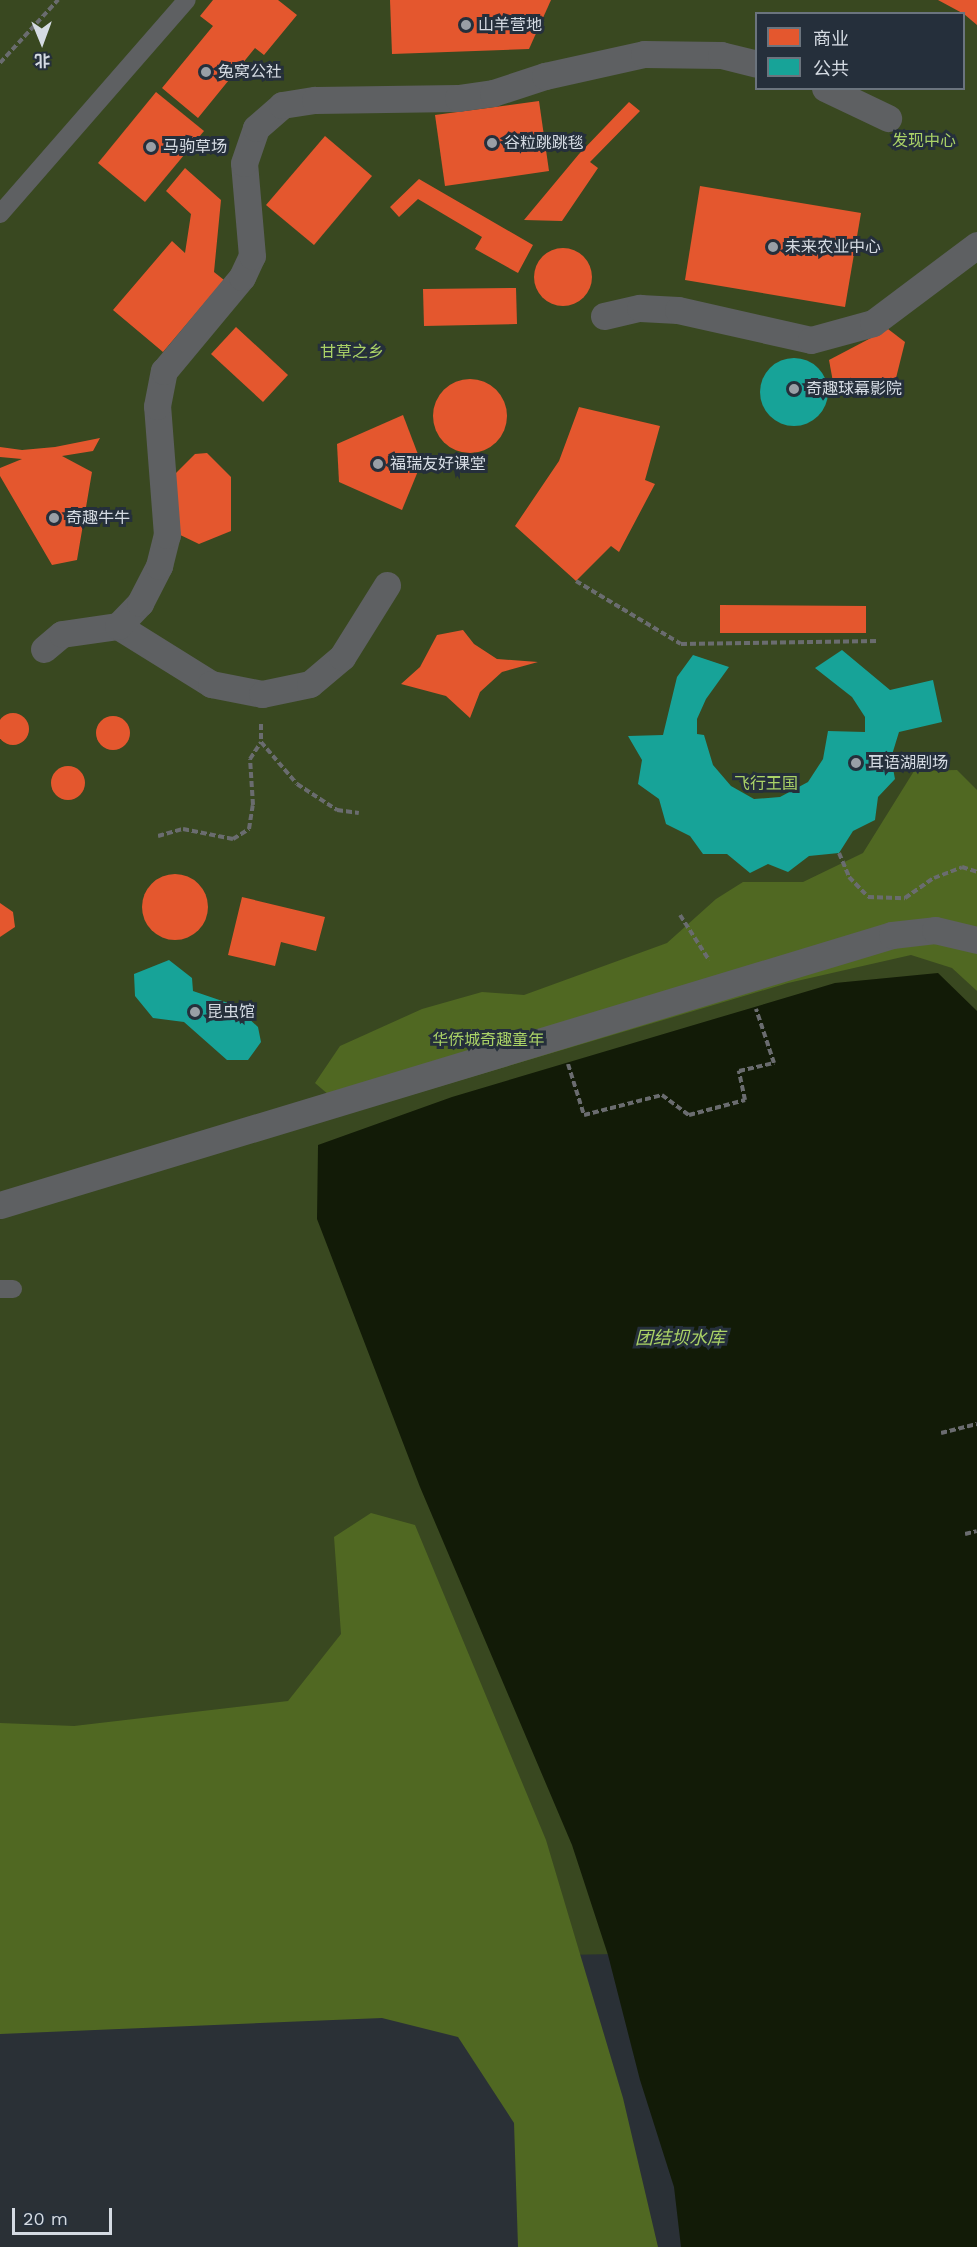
<!DOCTYPE html>
<meta charset="utf-8">
<style>
body{margin:0}
#map{position:relative;width:977px;height:2247px;overflow:hidden;background:#2a3036;font-family:"Work Sans","Noto Sans SC",sans-serif}
div>[style]{position:absolute}
.green>*{inset:0;background:#394820}
.forest>*{inset:0;background:#506822}
.water>*{inset:0;background:#121b07}
.shops>*{inset:0;background:#e4572e}
.round{border-radius:50%}
.public>*{inset:0;background:#17a398}
.path>*{height:4px;margin-top:-2px;transform-origin:0;background:repeating-linear-gradient(90deg,#6a6c6f 0 6px,transparent 0 9px)}
.service>*{height:18px;margin:-9px;padding:0 9px;transform-origin:9px;border-radius:9px;background:#5e6062}
.pedestrian>*{height:27px;margin:-13.5px;padding:0 13.5px;transform-origin:13.5px;border-radius:13.5px;background:#5e6062}
.dots>*{width:16px;height:16px;translate:-50% -50%;box-sizing:border-box;border:3px solid #252f3b;border-radius:50%}
span{translate:-50% -50%;white-space:nowrap;text-align:center;line-height:1.15;-webkit-text-stroke:6px #252f3b;paint-order:stroke}
.poi-label{font-size:16px;color:#d5dbe3}
.left{translate:0 -50%;text-align:left}
.park-label{font-size:16px;color:#aad267}
.water-label{font-size:18px;color:#aad266;font-style:italic}
.legend{position:absolute;left:755px;top:12px;width:210px;height:78px;box-sizing:border-box;background:#252f3b;border:2px solid #6b747e;margin:0;padding:8px 10px;list-style:none;font-size:18px;color:#d5dbe3}
.legend li{display:flex;align-items:center;gap:12px;height:30px}
.legend b{width:30px;border:2px solid #6b747e}
.north{position:absolute;left:12px;top:12px;width:60px;height:60px;-webkit-text-stroke:4px #252f3b;paint-order:stroke;rotate:179deg;font-size:16px;font-weight:700;line-height:24px;text-align:center;color:#d5dbe3}
.north::after{content:'';display:block;margin:auto;width:21px;height:27px;background:#d5dbe3;clip-path:polygon(50% 0,100% 100%,50% 72%,0 100%)}
.scale{position:absolute;left:12px;top:2208px;width:100px;height:27px;box-sizing:border-box;border:3px solid #d5dbe3;border-top:0;padding-left:8px;font-size:18px;line-height:21px;white-space:nowrap;color:#d5dbe3;-webkit-text-stroke:4px #252f3b;paint-order:stroke}
</style>
<div id="map">
<div class="green">
<div style="clip-path:polygon(evenodd,0 0,977px 0,977px 1947px,0 1966px,0 0,756px 14px,964px 14px,964px 88px,756px 88px,756px 14px)"></div>
</div>
<div class="forest">
<div style="clip-path:polygon(957px 770px,977px 790px,977px 991px,952px 968px,911px 955px,788px 983px,350px 1113px,315px 1083px,340px 1046px,422px 1009px,482px 992px,524px 995px,667px 943px,716px 899px,743px 882px,803px 882px,863px 853px,914px 771px)"></div>
<div style="clip-path:polygon(371px 1513px,415px 1525px,546px 1840px,623px 2098px,658px 2247px,518px 2247px,514px 2123px,458px 2037px,382px 2018px,0 2034px,0 1723px,74px 1726px,288px 1701px,341px 1634px,334px 1537px)"></div>
</div>
<div class="water">
<div style="clip-path:polygon(938px 973px,977px 1011px,977px 2247px,681px 2247px,674px 2187px,640px 2080px,608px 1955px,572px 1845px,420px 1487px,317px 1219px,318px 1145px,452px 1097px,835px 983px)"></div>
</div>
<div class="shops">
<div style="clip-path:polygon(213px 0,278px 0,297px 15px,264px 55px,255px 48px,198px 118px,162px 88px,213px 26px,200px 16px)"></div>
<div style="clip-path:polygon(390px 0,551px 0,529px 49px,392px 54px)"></div>
<div style="clip-path:polygon(938px 0,977px 0,977px 25px,964px 14px)"></div>
<div style="clip-path:polygon(156px 92px,204px 131px,145px 202px,98px 163px)"></div>
<div style="clip-path:polygon(539px 101px,549px 171px,445px 186px,435px 115px)"></div>
<div style="clip-path:polygon(629px 102px,640px 111px,590px 162px,598px 168px,562px 221px,524px 220px,579px 154px)"></div>
<div style="clip-path:polygon(325px 136px,372px 176px,314px 245px,266px 205px)"></div>
<div style="clip-path:polygon(185px 168px,221px 200px,214px 272px,224px 280px,163px 352px,113px 310px,172px 241px,185px 253px,191px 214px,166px 191px)"></div>
<div style="clip-path:polygon(419px 179px,533px 245px,518px 273px,475px 249px,482px 237px,418px 199px,399px 217px,390px 207px)"></div>
<div style="clip-path:polygon(700px 186px,861px 213px,845px 307px,685px 280px)"></div>
<div class="round" style="left:534px;top:248px;width:58px;height:58px"></div>
<div style="clip-path:polygon(516px 288px,517px 324px,424px 326px,423px 289px)"></div>
<div style="clip-path:polygon(236px 327px,288px 375px,263px 402px,211px 354px)"></div>
<div style="clip-path:polygon(888px 329px,905px 342px,896px 378px,869px 394px,833px 382px,829px 360px)"></div>
<div class="round" style="left:433px;top:379px;width:74px;height:74px"></div>
<div style="clip-path:polygon(579px 407px,660px 426px,645px 480px,655px 484px,619px 552px,611px 546px,576px 581px,515px 526px,559px 461px)"></div>
<div style="clip-path:polygon(403px 415px,419px 457px,418px 471px,402px 510px,339px 482px,337px 444px)"></div>
<div style="clip-path:polygon(100px 438px,93px 451px,62px 456px,92px 472px,77px 560px,52px 565px,0 476px,0 468px,22px 459px,0 457px,0 447px,22px 450px,55px 447px)"></div>
<div style="clip-path:polygon(207px 453px,231px 477px,231px 531px,199px 544px,174px 532px,172px 477px,195px 454px)"></div>
<div style="clip-path:polygon(720px 605px,866px 606px,866px 633px,720px 633px)"></div>
<div style="clip-path:polygon(463px 630px,474px 644px,497px 659px,538px 662px,502px 672px,480px 692px,470px 718px,446px 696px,401px 684px,420px 667px,437px 635px)"></div>
<div class="round" style="left:-3px;top:713px;width:32px;height:32px"></div>
<div class="round" style="left:96px;top:716px;width:34px;height:34px"></div>
<div class="round" style="left:51px;top:766px;width:34px;height:34px"></div>
<div class="round" style="left:142px;top:874px;width:66px;height:66px"></div>
<div style="clip-path:polygon(242px 897px,325px 917px,316px 951px,281px 942px,275px 966px,228px 955px)"></div>
<div style="clip-path:polygon(0 903px,13px 912px,15px 927px,0 937px)"></div>
</div>
<div class="public">
<div class="round" style="left:760px;top:358px;width:68px;height:68px"></div>
<div style="clip-path:polygon(842px 650px,890px 690px,933px 680px,942px 722px,899px 732px,891px 758px,895px 779px,878px 797px,875px 820px,853px 831px,839px 853px,809px 856px,788px 872px,768px 864px,750px 873px,727px 854px,703px 854px,690px 836px,666px 824px,659px 799px,638px 784px,642px 760px,628px 736px,663px 735px,677px 677px,693px 655px,729px 667px,706px 699px,697px 719px,697px 734px,704px 735px,713px 765px,731px 786px,754px 799px,780px 797px,808px 782px,823px 759px,828px 731px,865px 732px,865px 717px,852px 697px,815px 668px)"></div>
<div style="clip-path:polygon(169px 960px,192px 978px,193px 991px,234px 1005px,258px 1027px,261px 1042px,248px 1060px,227px 1060px,184px 1022px,153px 1018px,135px 996px,134px 974px)"></div>
</div>
<div class="path">
<div style="left:0;top:63px;width:86px;rotate:-47.4deg"></div>
<div style="left:576px;top:581px;width:122px;rotate:31deg"></div>
<div style="left:681px;top:644px;width:197px;rotate:-0.9deg"></div>
<div style="left:261px;top:724px;width:18px;rotate:90deg"></div>
<div style="left:261px;top:742px;width:55px;rotate:49.4deg"></div>
<div style="left:297px;top:784px;width:48px;rotate:33deg"></div>
<div style="left:337px;top:810px;width:22px;rotate:8deg"></div>
<div style="left:158px;top:836px;width:26px;rotate:-16deg"></div>
<div style="left:183px;top:829px;width:51px;rotate:11.3deg"></div>
<div style="left:233px;top:839px;width:19px;rotate:-32deg"></div>
<div style="left:249px;top:829px;width:24px;rotate:-81deg"></div>
<div style="left:253px;top:805px;width:46px;rotate:-93.7deg"></div>
<div style="left:250px;top:759px;width:20px;rotate:-57deg"></div>
<div style="left:839px;top:853px;width:26px;rotate:67deg"></div>
<div style="left:849px;top:877px;width:28px;rotate:46deg"></div>
<div style="left:868px;top:897px;width:37px;rotate:2deg"></div>
<div style="left:905px;top:898px;width:35px;rotate:-35deg"></div>
<div style="left:934px;top:878px;width:30px;rotate:-21deg"></div>
<div style="left:962px;top:867px;width:16px;rotate:18deg"></div>
<div style="left:680px;top:915px;width:54px;rotate:57.2deg"></div>
<div style="left:568px;top:1064px;width:53px;rotate:72.6deg"></div>
<div style="left:584px;top:1115px;width:81px;rotate:-14.4deg"></div>
<div style="left:662px;top:1095px;width:34px;rotate:37deg"></div>
<div style="left:689px;top:1115px;width:58px;rotate:-15deg"></div>
<div style="left:745px;top:1100px;width:30px;rotate:-102deg"></div>
<div style="left:739px;top:1071px;width:36px;rotate:-13deg"></div>
<div style="left:774px;top:1063px;width:57px;rotate:-108.4deg"></div>
<div style="left:941px;top:1433px;width:37px;rotate:-14deg"></div>
<div style="left:965px;top:1534px;width:12px;rotate:-14deg"></div>
</div>
<div class="service">
<div style="left:0;top:214px;width:284px;rotate:-48.9deg"></div>
<div style="left:0;top:1289px;width:13px"></div>
</div>
<div class="pedestrian">
<div style="left:825px;top:88px;width:70px;rotate:25.5deg"></div>
<div style="left:604px;top:316px;width:37px;rotate:-13deg"></div>
<div style="left:640px;top:308px;width:38px;rotate:3deg"></div>
<div style="left:678px;top:310px;width:136px;rotate:12.7deg"></div>
<div style="left:811px;top:340px;width:64px;rotate:-15.3deg"></div>
<div style="left:873px;top:323px;width:130px;rotate:-36.9deg"></div>
<div style="left:118px;top:626px;width:110px;rotate:31.9deg"></div>
<div style="left:211px;top:684px;width:52px;rotate:11.1deg"></div>
<div style="left:262px;top:694px;width:49px;rotate:-11.8deg"></div>
<div style="left:310px;top:684px;width:42px;rotate:-40.2deg"></div>
<div style="left:342px;top:657px;width:85px;rotate:-58deg"></div>
<div style="left:44px;top:649px;width:23px;rotate:-40deg"></div>
<div style="left:62px;top:634px;width:57px;rotate:-8.1deg"></div>
<div style="left:118px;top:626px;width:32px;rotate:-46deg"></div>
<div style="left:140px;top:603px;width:42px;rotate:-62.8deg"></div>
<div style="left:159px;top:566px;width:32px;rotate:-76deg"></div>
<div style="left:167px;top:535px;width:129px;rotate:-94.4deg"></div>
<div style="left:157px;top:406px;width:36px;rotate:-79deg"></div>
<div style="left:164px;top:371px;width:122px;rotate:-50.3deg"></div>
<div style="left:242px;top:277px;width:23px;rotate:-65deg"></div>
<div style="left:252px;top:256px;width:93px;rotate:-94.9deg"></div>
<div style="left:244px;top:163px;width:37px;rotate:-71deg"></div>
<div style="left:256px;top:128px;width:35px;rotate:-41deg"></div>
<div style="left:282px;top:105px;width:33px;rotate:-9deg"></div>
<div style="left:315px;top:100px;width:143px;rotate:-0.8deg"></div>
<div style="left:458px;top:98px;width:35px;rotate:-8deg"></div>
<div style="left:493px;top:93px;width:55px;rotate:-18.1deg"></div>
<div style="left:545px;top:76px;width:101px;rotate:-12.5deg"></div>
<div style="left:644px;top:54px;width:77px;rotate:0.7deg"></div>
<div style="left:721px;top:55px;width:36px;rotate:14deg"></div>
<div style="left:0;top:1205px;width:932px;rotate:-16.84deg"></div>
<div style="left:892px;top:935px;width:43px;rotate:-6.6deg"></div>
<div style="left:935px;top:930px;width:43px;rotate:13.4deg"></div>
</div>
<div class="dots">
<div style="left:466px;top:25px;background:#999fa6"></div>
<div style="left:206px;top:72px;background:#999fa6"></div>
<div style="left:492px;top:143px;background:#999fa6"></div>
<div style="left:151px;top:147px;background:#999fa6"></div>
<div style="left:773px;top:247px;background:#999fa6"></div>
<div style="left:794px;top:389px;background:#999fa6"></div>
<div style="left:378px;top:464px;background:#999fa6"></div>
<div style="left:54px;top:518px;background:#999fa6"></div>
<div style="left:856px;top:763px;background:#999fa6"></div>
<div style="left:195px;top:1012px;background:#999fa6"></div>
</div>
<div class="poi-label">
<span class="left" style="left:478px;top:25px">山羊营地</span>
<span class="left" style="left:218px;top:72px">兔窝公社</span>
<span class="left" style="left:504px;top:143px">谷粒跳跳毯</span>
<span class="left" style="left:163px;top:147px">马驹草场</span>
<span class="left" style="left:785px;top:247px">未来农业中心</span>
<span class="left" style="left:806px;top:389px">奇趣球幕影院</span>
<span class="left" style="left:390px;top:464px">福瑞友好课堂</span>
<span class="left" style="left:66px;top:518px">奇趣牛牛</span>
<span class="left" style="left:868px;top:763px">耳语湖剧场</span>
<span class="left" style="left:207px;top:1012px">昆虫馆</span>
</div>
<div class="park-label">
<span style="left:924px;top:141px">发现中心</span>
<span style="left:352px;top:352px">甘草之乡</span>
<span style="left:766px;top:784px">飞行王国</span>
<span style="left:488px;top:1040px">华侨城奇趣童年</span>
</div>
<div class="water-label">
<span style="left:680px;top:1338px">团结坝水库</span>
</div>
<ul class="legend">
<li><b style="height:16px;background:#e4572e"></b>商业</li>
<li><b style="height:16px;background:#17a398"></b>公共</li>
</ul>
<div class="north">北</div>
<div class="scale">20 m</div>
</div>
